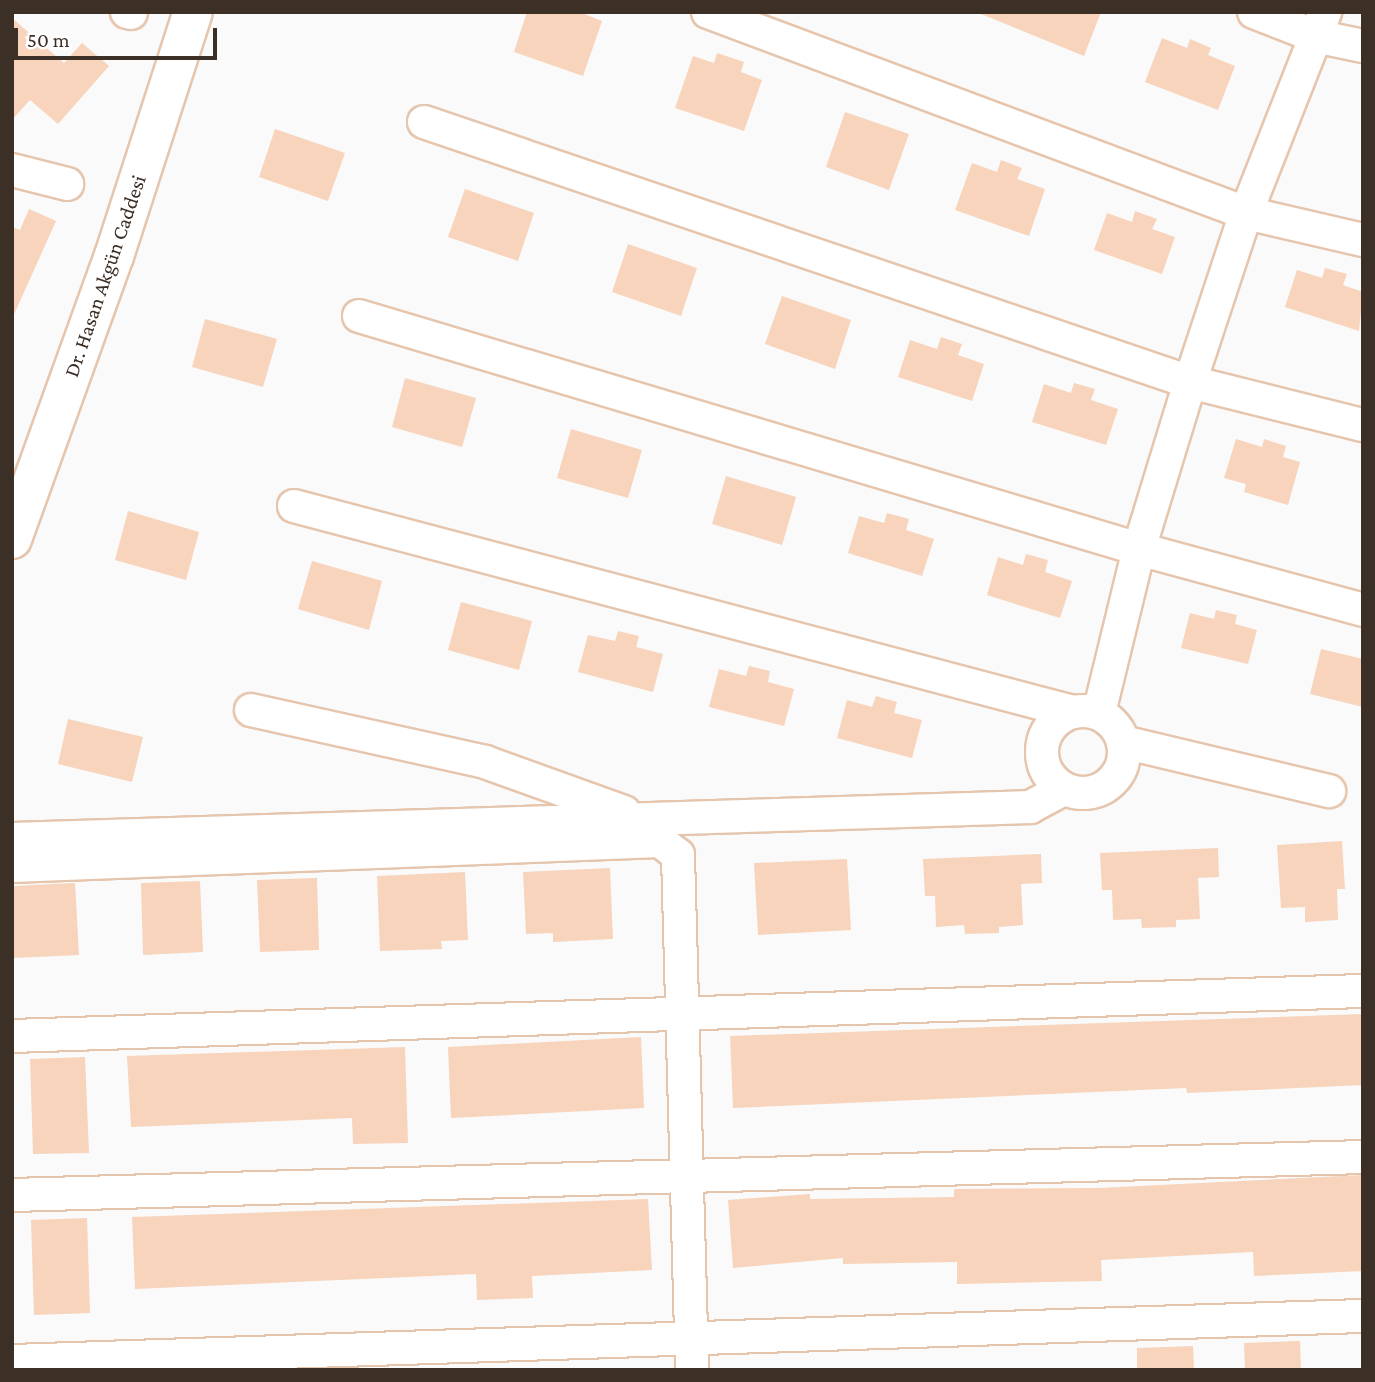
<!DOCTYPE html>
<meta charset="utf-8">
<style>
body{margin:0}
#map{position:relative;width:1375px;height:1382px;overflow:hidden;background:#fafafa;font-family:"Crimson Pro",serif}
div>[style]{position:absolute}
.building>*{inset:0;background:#f7d4bb}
.roads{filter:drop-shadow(2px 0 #e6c5ad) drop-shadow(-2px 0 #e6c5ad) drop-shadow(0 2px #e6c5ad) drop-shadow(0 -2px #e6c5ad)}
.minor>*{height:32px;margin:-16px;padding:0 16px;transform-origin:16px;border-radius:16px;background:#fff}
.minor>.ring{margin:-16px;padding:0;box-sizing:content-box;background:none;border:32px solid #fff;border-radius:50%}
.tertiary>*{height:38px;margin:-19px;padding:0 19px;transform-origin:19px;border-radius:19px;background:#fff}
span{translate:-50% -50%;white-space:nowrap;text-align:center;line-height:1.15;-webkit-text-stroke:5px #fff;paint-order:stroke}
.street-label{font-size:21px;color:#3c2f26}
.frame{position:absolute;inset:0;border:14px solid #3c2f26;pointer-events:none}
.scale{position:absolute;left:14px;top:28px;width:203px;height:32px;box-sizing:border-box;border:4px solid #3c2f26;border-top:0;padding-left:9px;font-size:21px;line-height:24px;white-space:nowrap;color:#3c2f26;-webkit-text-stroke:5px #fff;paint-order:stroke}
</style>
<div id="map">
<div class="building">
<div style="clip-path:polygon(527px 12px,579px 12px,602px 21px,583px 76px,514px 52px)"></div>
<div style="clip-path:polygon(976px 12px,1101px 12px,1084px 56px)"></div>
<div style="clip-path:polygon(12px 18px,64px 63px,82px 43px,109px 66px,58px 124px,30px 100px,12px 120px)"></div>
<div style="clip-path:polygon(1162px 38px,1187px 48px,1190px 39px,1211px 48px,1208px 55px,1235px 66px,1218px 110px,1145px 82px)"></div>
<div style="clip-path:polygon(717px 53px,744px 62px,741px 72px,762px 80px,744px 131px,675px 108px,693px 56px,714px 63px)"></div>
<div style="clip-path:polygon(845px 112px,909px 134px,889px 190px,826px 167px)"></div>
<div style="clip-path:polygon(275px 129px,345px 153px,328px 201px,259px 177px)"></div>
<div style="clip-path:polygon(1001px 160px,1022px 168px,1017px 179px,1045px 189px,1029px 236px,955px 210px,972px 163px,997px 172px)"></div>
<div style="clip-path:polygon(465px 189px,534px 213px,518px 261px,448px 237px)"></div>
<div style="clip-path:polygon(29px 209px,56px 221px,12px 319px,12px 227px,20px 230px)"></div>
<div style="clip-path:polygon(1135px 211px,1157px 219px,1152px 229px,1175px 237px,1162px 274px,1094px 250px,1107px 213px,1132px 222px)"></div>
<div style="clip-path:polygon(628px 244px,697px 268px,681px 316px,612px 292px)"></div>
<div style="clip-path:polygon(1325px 268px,1347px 274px,1343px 285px,1363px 292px,1359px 331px,1285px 307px,1297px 270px,1322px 278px)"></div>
<div style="clip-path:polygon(782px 296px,851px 320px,835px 369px,765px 344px)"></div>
<div style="clip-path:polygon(205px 319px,277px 339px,263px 387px,192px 367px)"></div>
<div style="clip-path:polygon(941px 337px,962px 344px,958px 355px,984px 364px,972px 401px,898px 377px,910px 340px,937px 349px)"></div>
<div style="clip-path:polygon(405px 378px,476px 398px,462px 447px,392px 427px)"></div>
<div style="clip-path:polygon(1074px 383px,1095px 389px,1091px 400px,1118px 409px,1106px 445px,1032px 422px,1044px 384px,1071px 393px)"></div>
<div style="clip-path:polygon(571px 429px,642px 450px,628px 498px,557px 478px)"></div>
<div style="clip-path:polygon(1236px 439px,1262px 447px,1264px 439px,1286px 446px,1283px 457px,1300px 462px,1288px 505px,1244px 492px,1246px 484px,1224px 478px)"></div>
<div style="clip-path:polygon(726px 476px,796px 497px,782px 545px,712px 524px)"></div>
<div style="clip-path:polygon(128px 511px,199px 532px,186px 580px,115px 560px)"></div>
<div style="clip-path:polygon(887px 513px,909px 519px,906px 530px,934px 539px,922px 576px,848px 553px,859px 516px,884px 523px)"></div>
<div style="clip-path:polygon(1026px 554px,1048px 560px,1045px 572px,1072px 581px,1060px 618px,987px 595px,998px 557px,1023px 565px)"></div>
<div style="clip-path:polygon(312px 561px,382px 581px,369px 630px,298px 609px)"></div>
<div style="clip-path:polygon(461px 602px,532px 621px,519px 670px,448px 650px)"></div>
<div style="clip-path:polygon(1216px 610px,1237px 615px,1235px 624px,1257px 630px,1248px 664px,1181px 648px,1190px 613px,1214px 619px)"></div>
<div style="clip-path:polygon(618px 631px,639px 636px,636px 647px,663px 654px,653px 692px,578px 672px,588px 635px,615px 641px)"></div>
<div style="clip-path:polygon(1321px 649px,1363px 659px,1363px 707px,1310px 694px)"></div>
<div style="clip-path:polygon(749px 666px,770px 671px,768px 682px,794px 689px,784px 726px,709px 707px,719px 669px,746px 676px)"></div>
<div style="clip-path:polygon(876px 696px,897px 702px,894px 713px,922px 720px,912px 758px,837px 738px,847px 700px,872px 707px)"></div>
<div style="clip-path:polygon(68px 719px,143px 737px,132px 782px,58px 764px)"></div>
<div style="clip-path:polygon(1342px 841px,1345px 889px,1337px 889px,1338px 920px,1305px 922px,1305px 907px,1281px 908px,1277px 845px)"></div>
<div style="clip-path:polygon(1218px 848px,1219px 877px,1198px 878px,1200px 919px,1176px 920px,1176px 927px,1142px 928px,1141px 919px,1113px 920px,1112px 890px,1102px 890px,1100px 853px)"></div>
<div style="clip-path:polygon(1041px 854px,1042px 883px,1021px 884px,1023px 925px,999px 927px,999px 933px,965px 934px,964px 925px,936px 927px,935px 896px,925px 896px,923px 859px)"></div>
<div style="clip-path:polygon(847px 859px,851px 930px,758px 935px,754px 863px)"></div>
<div style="clip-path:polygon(610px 868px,613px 939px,553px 942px,553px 933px,526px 934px,523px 872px)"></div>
<div style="clip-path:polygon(465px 872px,468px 940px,441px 941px,442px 949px,380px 951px,377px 876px)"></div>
<div style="clip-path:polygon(317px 878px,319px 950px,260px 952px,257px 880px)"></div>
<div style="clip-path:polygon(200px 881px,203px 952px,143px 955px,141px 883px)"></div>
<div style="clip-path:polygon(75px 883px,79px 955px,12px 958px,12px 886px)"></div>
<div style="clip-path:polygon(1363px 1014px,1363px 1085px,1187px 1093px,1186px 1088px,733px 1108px,730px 1036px)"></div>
<div style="clip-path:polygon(641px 1037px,644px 1108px,451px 1118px,448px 1047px)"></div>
<div style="clip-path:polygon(405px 1047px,408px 1143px,353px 1144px,352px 1118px,131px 1127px,127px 1056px)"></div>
<div style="clip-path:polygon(85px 1057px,89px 1153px,33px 1154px,30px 1059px)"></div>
<div style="clip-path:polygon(1363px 1175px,1363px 1271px,1254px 1276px,1253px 1252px,1101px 1260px,1102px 1281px,1046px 1282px,957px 1284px,957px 1262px,843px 1264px,843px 1258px,733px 1268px,728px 1200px,810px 1194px,810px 1199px,954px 1197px,954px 1189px,1098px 1188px)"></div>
<div style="clip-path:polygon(648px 1199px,652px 1270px,532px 1276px,533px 1298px,477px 1300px,476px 1274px,135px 1289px,132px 1217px)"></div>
<div style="clip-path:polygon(87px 1218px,90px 1313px,34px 1315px,31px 1220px)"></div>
<div style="clip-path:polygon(1300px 1341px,1301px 1370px,1245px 1370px,1244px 1343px)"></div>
<div style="clip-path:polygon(1193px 1346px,1194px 1370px,1137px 1370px,1137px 1348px)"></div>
</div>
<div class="roads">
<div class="minor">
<div style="left:127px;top:12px;width:4px;rotate:14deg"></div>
<div style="left:708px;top:12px;width:574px;rotate:20.49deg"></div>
<div style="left:1246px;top:213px;width:120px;rotate:13deg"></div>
<div style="left:1254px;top:12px;width:66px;rotate:21.5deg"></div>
<div style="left:1315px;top:36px;width:49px;rotate:11.8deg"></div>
<div style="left:424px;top:122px;width:809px;rotate:18.75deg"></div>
<div style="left:1190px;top:382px;width:178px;rotate:14deg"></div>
<div style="left:12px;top:170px;width:57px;rotate:14.3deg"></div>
<div style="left:359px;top:316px;width:814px;rotate:16.63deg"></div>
<div style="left:1139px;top:549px;width:232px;rotate:15.2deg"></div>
<div style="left:294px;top:506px;width:806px;rotate:14.81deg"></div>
<div style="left:251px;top:710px;width:240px;rotate:12.5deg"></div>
<div style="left:485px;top:762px;width:148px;rotate:19.8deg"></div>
<div class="ring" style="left:1042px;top:711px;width:50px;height:50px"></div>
<div style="left:1099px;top:713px;width:169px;rotate:-76.3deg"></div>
<div style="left:1139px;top:549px;width:175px;rotate:-73deg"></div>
<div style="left:1190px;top:382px;width:178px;rotate:-71.7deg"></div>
<div style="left:1246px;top:213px;width:216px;rotate:-68.5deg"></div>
<div style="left:1123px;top:742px;width:212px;rotate:13.4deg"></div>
<div style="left:12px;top:839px;width:1019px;rotate:-1.8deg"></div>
<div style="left:1030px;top:807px;width:38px;rotate:-28deg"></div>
<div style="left:12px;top:866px;width:648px;rotate:-2.21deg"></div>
<div style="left:660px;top:841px;width:23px;rotate:38deg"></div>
<div style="left:678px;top:855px;width:515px;rotate:88.44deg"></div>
<div style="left:12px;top:1036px;width:1352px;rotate:-1.91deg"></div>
<div style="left:12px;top:1195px;width:1352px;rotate:-1.61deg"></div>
<div style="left:12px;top:1361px;width:1352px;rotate:-1.91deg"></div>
</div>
<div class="tertiary">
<div style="left:12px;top:539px;width:301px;rotate:-70.2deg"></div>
<div style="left:114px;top:256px;width:256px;rotate:-72.1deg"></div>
</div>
</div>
<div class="street-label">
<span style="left:105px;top:276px;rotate:-71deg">Dr. Hasan Akgün Caddesi</span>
</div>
<div class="frame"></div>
<div class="scale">50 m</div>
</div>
